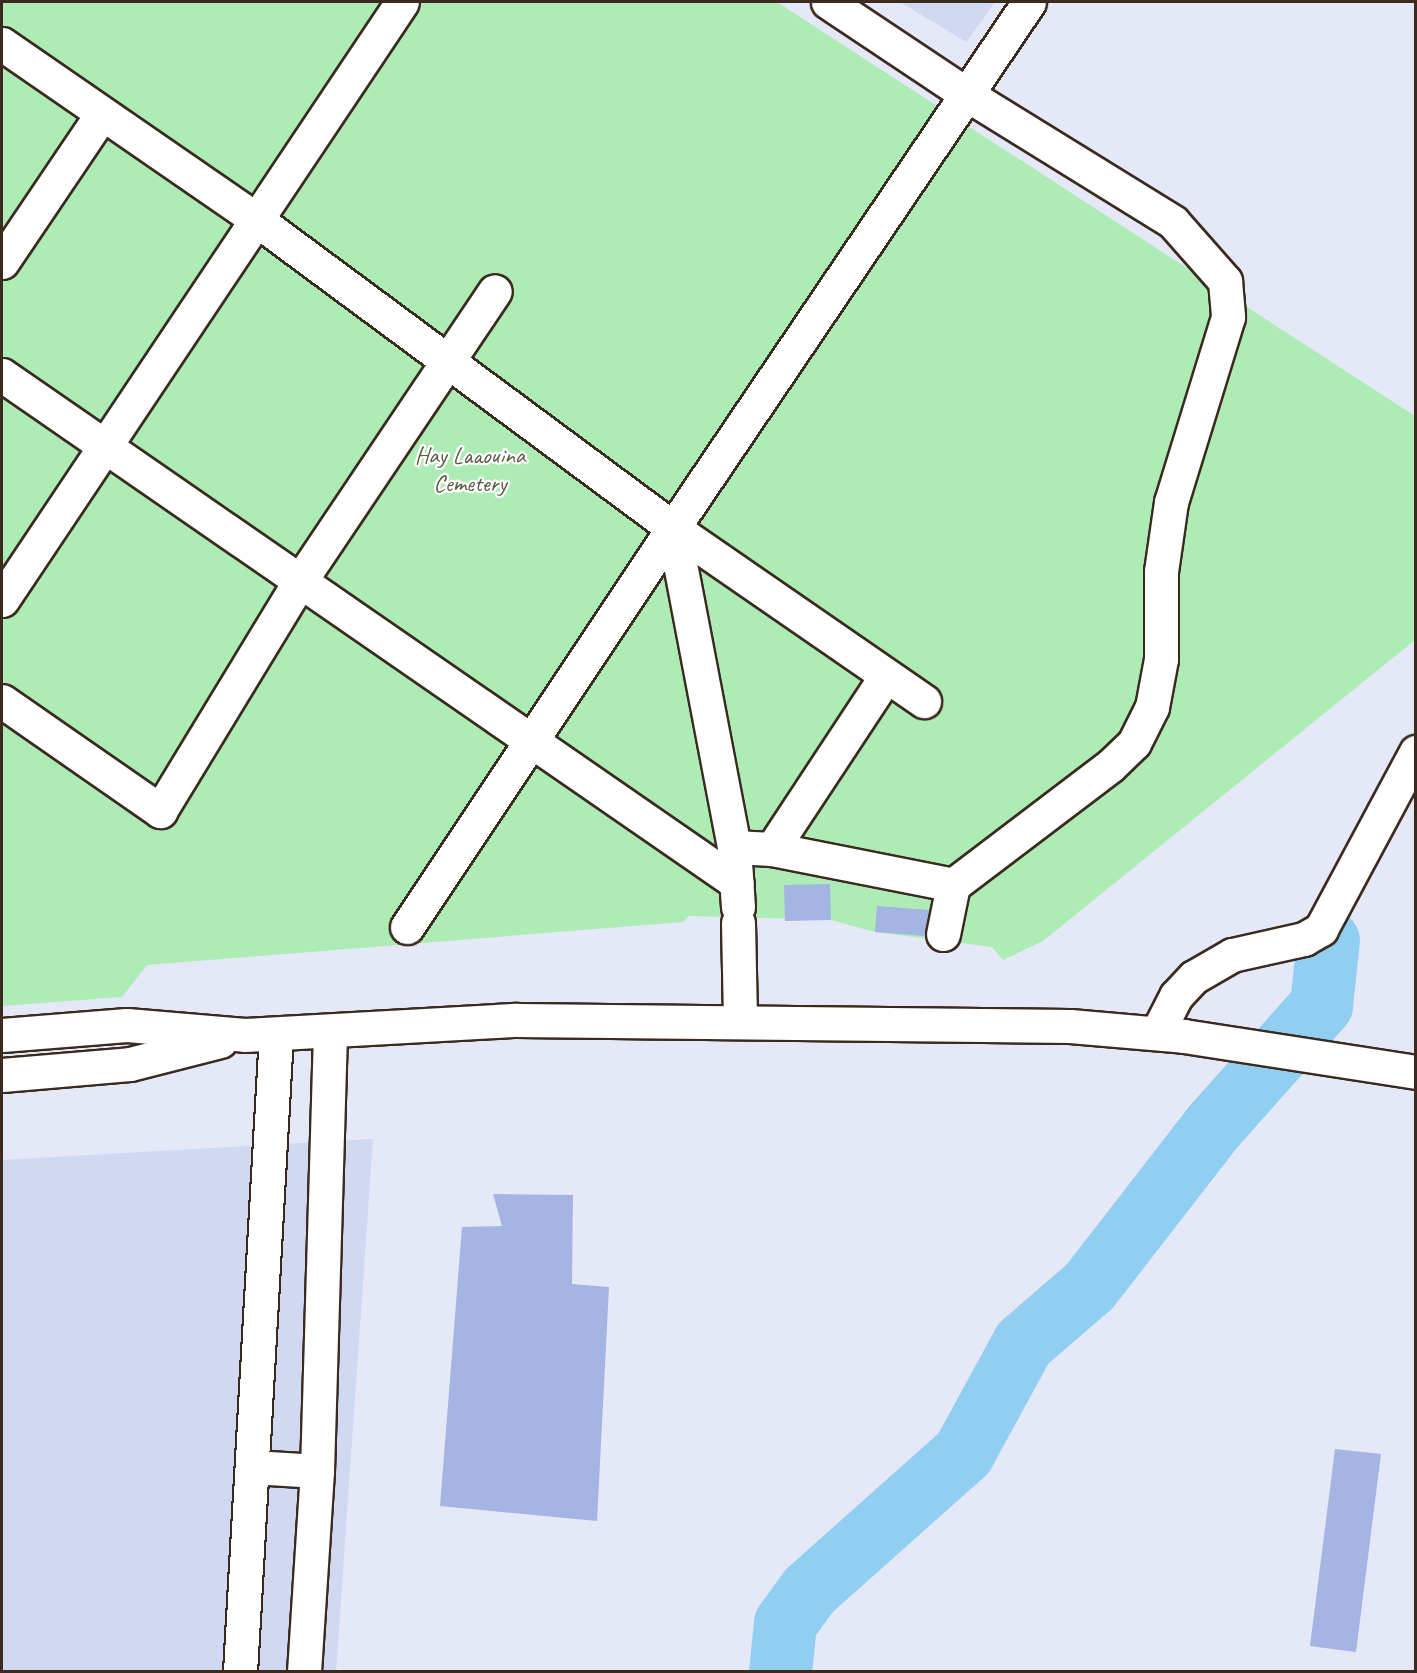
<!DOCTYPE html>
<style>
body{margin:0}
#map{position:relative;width:1417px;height:1673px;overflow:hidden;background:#e4e8f7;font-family:Caveat,sans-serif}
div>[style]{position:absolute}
.built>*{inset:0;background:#d1d8f1}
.green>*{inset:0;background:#adedb5}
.river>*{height:63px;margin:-31.5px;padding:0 31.5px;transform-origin:31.5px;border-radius:31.5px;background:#90cff1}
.building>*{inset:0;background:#a4b4e3}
.roads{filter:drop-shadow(2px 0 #3b2a1e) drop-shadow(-2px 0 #3b2a1e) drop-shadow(0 2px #3b2a1e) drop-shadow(0 -2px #3b2a1e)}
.minor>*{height:33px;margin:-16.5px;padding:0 16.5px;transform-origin:16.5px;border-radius:16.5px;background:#fff}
.major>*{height:33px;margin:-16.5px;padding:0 16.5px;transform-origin:16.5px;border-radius:16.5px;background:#fff}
span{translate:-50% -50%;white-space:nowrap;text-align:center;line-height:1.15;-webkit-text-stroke:4.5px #fff;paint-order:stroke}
.park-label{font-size:24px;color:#585b44}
.frame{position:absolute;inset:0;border:3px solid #3b2a1e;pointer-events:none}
</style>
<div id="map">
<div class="built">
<div style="clip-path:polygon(900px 2px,995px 2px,966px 42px)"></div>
<div style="clip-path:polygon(373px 1139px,336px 1671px,2px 1672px,2px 1160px)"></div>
</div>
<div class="green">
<div style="clip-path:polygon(2px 2px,777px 2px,1415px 416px,1415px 640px,1043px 941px,1003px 960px,992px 947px,875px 932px,831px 920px,689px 916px,683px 922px,147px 965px,122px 997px,2px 1006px)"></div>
</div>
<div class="river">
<div style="left:780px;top:1672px;width:49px;rotate:-84.2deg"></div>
<div style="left:785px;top:1623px;width:41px;rotate:-54deg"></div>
<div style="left:809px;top:1590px;width:206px;rotate:-41.7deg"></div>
<div style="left:963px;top:1453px;width:125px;rotate:-61.4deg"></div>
<div style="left:1023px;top:1343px;width:87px;rotate:-40.8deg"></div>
<div style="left:1089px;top:1286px;width:204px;rotate:-52.2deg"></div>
<div style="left:1214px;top:1125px;width:161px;rotate:-48.3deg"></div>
<div style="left:1321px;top:1005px;width:65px;rotate:-83.9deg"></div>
</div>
<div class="building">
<div style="clip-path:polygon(830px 884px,831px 920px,785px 921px,784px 885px)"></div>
<div style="clip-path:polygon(877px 906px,929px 910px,925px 936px,875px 932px)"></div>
<div style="clip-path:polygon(493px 1194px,573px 1195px,572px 1284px,609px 1287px,597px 1521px,440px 1506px,462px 1227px,502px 1226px)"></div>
<div style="clip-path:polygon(1335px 1449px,1381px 1454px,1356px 1652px,1310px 1646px)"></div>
</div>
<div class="roads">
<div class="minor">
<div style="left:828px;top:2px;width:166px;rotate:33.7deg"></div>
<div style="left:966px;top:94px;width:243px;rotate:31.7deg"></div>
<div style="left:1173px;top:222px;width:79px;rotate:48.6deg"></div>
<div style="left:1225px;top:281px;width:36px;rotate:85deg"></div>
<div style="left:1228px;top:317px;width:194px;rotate:107.1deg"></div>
<div style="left:1171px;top:502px;width:70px;rotate:98.2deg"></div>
<div style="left:1161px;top:571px;width:88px;rotate:90deg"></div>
<div style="left:1161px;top:659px;width:49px;rotate:100.6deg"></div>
<div style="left:1152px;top:707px;width:40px;rotate:116.6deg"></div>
<div style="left:1134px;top:743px;width:33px;rotate:136deg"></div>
<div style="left:1110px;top:766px;width:197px;rotate:142.8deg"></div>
<div style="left:953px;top:885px;width:50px;rotate:101.5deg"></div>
<div style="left:2px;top:44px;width:310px;rotate:34.6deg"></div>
<div style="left:257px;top:220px;width:518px;rotate:36.52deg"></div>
<div style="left:673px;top:528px;width:305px;rotate:34.6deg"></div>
<div style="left:2px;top:262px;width:179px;rotate:-56deg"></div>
<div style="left:2px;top:375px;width:893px;rotate:34.65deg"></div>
<div style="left:2px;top:600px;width:719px;rotate:-56.22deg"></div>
<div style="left:2px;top:701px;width:193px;rotate:34.8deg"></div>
<div style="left:160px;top:811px;width:269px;rotate:-58.7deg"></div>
<div style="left:300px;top:581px;width:349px;rotate:-56.1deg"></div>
<div style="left:734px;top:847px;width:38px;rotate:3deg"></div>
<div style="left:772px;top:849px;width:185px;rotate:11.2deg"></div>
<div style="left:772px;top:849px;width:207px;rotate:-56.6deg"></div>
<div style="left:738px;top:907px;width:60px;rotate:-93.8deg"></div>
<div style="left:734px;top:847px;width:325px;rotate:-100.8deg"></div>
<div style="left:673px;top:528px;width:635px;rotate:-55.91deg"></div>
<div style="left:738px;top:923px;width:97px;rotate:88.8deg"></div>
<div style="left:407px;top:927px;width:480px;rotate:-56.3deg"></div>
<div style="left:1157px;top:1033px;width:42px;rotate:-62.8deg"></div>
<div style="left:1176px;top:996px;width:26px;rotate:-47deg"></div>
<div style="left:1194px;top:977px;width:44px;rotate:-30.1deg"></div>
<div style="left:1232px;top:955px;width:74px;rotate:-12.5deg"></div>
<div style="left:1304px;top:939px;width:20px;rotate:-30deg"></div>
<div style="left:1321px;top:929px;width:201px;rotate:-61.8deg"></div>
<div style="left:253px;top:1467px;width:64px;rotate:3.6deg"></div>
<div style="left:240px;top:1672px;width:639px;rotate:-86.77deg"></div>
<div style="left:304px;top:1672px;width:201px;rotate:-86.3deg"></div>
<div style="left:317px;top:1471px;width:439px;rotate:-88.3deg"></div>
</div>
<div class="major">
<div style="left:2px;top:1035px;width:125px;rotate:-4.6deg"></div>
<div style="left:127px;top:1025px;width:118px;rotate:4.8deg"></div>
<div style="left:245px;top:1035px;width:272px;rotate:-3.2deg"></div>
<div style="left:517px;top:1020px;width:553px;rotate:0.62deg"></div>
<div style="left:1070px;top:1026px;width:114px;rotate:5deg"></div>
<div style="left:1184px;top:1036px;width:235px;rotate:8.8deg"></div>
<div style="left:2px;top:1075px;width:128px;rotate:-4.9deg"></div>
<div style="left:130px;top:1064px;width:93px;rotate:-14.3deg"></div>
</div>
</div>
<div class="park-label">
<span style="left:470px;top:470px">Hay Laaouina<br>Cemetery</span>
</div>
<div class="frame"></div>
</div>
